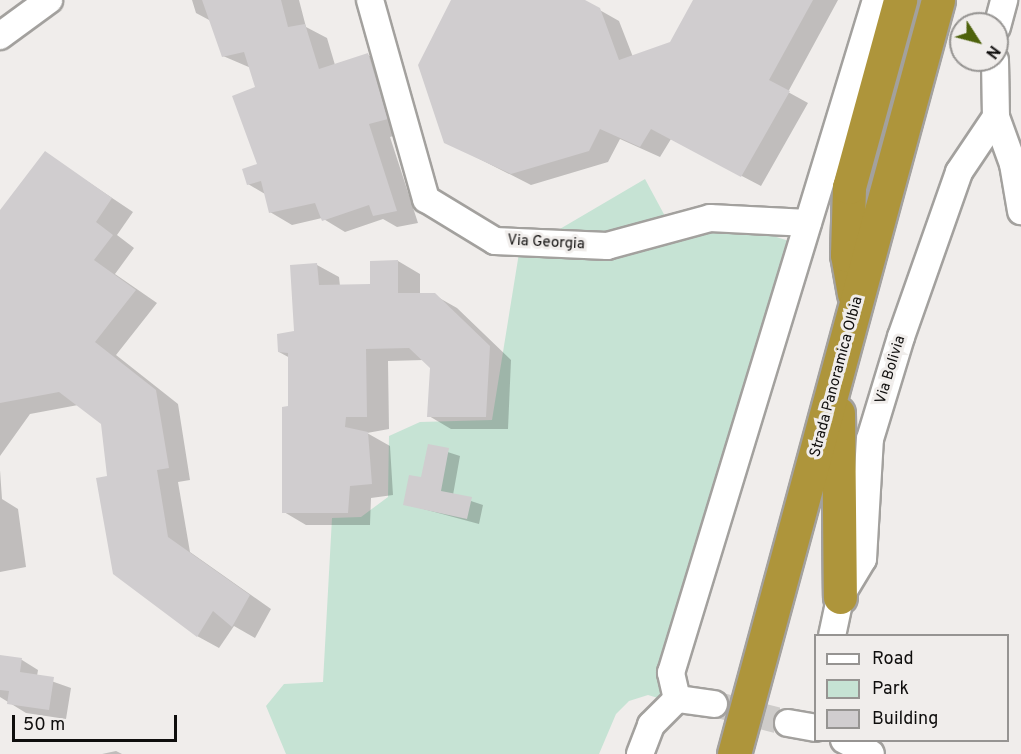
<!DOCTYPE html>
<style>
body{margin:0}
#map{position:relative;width:1021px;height:754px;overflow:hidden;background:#f0edeb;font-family:Overpass,sans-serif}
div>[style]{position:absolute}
.green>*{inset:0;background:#c6e3d4}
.shadow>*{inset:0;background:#0003}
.building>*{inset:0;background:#d0cdcf}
.street-tunnel>*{height:26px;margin-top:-13px;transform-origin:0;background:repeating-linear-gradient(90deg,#ceccca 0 26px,transparent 0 39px)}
.roads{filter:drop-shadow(2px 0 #a3a19e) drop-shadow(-2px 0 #a3a19e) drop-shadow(0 2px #a3a19e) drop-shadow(0 -2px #a3a19e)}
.street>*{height:26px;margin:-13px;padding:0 13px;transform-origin:13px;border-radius:13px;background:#fff}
.highway>*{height:33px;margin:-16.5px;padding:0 16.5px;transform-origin:16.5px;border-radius:16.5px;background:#ae953b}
span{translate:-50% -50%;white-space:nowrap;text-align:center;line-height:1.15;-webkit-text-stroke:6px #f0edeb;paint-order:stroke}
.street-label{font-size:15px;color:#0f0e0d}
.legend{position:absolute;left:814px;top:634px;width:195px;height:108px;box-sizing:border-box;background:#f0edeb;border:2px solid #969492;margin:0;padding:8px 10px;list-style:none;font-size:18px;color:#0f0e0d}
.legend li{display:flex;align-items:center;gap:12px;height:30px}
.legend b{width:30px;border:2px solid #969492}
.north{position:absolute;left:949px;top:12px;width:60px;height:60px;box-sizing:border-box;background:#f0edeb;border:2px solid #969492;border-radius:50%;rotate:126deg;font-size:16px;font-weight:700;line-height:24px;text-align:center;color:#0f0e0d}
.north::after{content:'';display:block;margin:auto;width:21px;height:27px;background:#4e620c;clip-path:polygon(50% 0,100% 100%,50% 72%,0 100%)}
.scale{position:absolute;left:12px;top:715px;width:165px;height:27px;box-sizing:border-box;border:3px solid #0f0e0d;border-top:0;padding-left:8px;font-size:18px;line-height:21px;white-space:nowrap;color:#0f0e0d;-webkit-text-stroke:4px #f0edeb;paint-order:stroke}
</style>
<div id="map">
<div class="green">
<div style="clip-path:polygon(645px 179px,673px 231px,757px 231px,789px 241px,703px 525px,675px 669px,659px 706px,658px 698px,648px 695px,629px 701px,616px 714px,599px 754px,286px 754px,266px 706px,284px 684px,323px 682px,332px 518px,361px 517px,388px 497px,389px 436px,420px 422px,492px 420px,519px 253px)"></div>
</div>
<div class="shadow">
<div style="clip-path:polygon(192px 0,299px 0,306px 27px,327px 38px,335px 65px,368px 55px,390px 68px,409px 131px,390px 137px,418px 223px,397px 227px,383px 219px,345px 232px,322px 218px,292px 225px,270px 212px,265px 194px,248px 184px,259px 165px,257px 88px,251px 68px,223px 56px,211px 21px,196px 13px)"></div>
<div style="clip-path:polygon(452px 0,582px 0,619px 21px,633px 57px,671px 44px,695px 0,838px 0,788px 92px,808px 103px,761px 186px,671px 139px,660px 157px,620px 139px,608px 162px,531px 185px,446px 142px)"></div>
<div style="clip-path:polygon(45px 153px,133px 212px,117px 235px,134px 248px,115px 274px,157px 303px,116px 355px,178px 404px,190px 480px,178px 482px,190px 552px,271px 609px,255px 638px,234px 626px,219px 648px,197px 636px,109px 477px,102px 423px,78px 405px,30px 414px,0 456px,0 212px)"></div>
<div style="clip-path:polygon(398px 261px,420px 274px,420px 294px,434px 295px,457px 308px,511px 360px,508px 429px,451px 429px,429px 416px,432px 367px,424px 360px,388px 361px,389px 429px,367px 433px,390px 446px,393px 495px,371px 498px,370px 525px,306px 525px,284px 512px,290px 358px,279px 352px,295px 332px,317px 265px,339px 277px,340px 286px,372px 285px,371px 262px)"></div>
<div style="clip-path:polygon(429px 446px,460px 456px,453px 495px,483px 505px,479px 524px,405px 504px,423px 479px)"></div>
<div style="clip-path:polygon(0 470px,2px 499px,18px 509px,26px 567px,0 572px)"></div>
<div style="clip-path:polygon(0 657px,22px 660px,38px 670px,37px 676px,71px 688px,66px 719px,26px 713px,0 697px)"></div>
<div style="clip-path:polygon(116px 751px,122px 754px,102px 754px)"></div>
</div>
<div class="building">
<div style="clip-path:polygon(202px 0,281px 0,288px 27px,305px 24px,319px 69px,368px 53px,388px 119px,369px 124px,397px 211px,373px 216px,369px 205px,322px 221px,315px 203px,269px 213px,261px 181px,247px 185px,242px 169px,257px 164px,232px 96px,255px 87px,244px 52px,222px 57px)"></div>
<div style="clip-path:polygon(451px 0,585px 0,600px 8px,619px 60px,670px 42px,693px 0,813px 0,769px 80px,790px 91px,741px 177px,651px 129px,640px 147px,600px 129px,589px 151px,511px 174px,444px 143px,418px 65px)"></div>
<div style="clip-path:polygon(45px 151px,112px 198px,96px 222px,113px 235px,94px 260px,136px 290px,95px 342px,156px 390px,169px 468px,157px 470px,168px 537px,250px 595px,232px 627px,213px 611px,197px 637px,113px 574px,96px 478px,107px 476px,101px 424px,59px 392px,0 403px,0 210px)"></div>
<div style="clip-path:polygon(398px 260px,398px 293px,435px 293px,490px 346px,486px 417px,427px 417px,430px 368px,409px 348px,366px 349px,367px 417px,346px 417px,345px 427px,368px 432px,372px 484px,350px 486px,348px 513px,282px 513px,282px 407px,288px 406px,288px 353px,278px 352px,277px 334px,294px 331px,290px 265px,317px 263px,319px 285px,370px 284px,370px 261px)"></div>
<div style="clip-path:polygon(428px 444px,449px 448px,441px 491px,472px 497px,467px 519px,403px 505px,409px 475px,421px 477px)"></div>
<div style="clip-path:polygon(0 655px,22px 658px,20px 672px,54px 677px,49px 710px,7px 704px,9px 691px,0 690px)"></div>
</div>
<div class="street-tunnel">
<div style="left:714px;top:704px;width:76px;rotate:14.4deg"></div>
</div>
<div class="roads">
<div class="street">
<div style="left:370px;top:0;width:207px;rotate:74.3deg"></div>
<div style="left:426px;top:199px;width:81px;rotate:31.3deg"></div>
<div style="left:495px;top:241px;width:112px;rotate:2.6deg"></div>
<div style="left:607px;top:246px;width:107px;rotate:-15.2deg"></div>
<div style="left:710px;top:218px;width:98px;rotate:2.9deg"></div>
<div style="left:997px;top:27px;width:28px;rotate:-75deg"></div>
<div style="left:0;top:36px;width:61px;rotate:-36.3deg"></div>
<div style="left:995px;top:60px;width:57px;rotate:89deg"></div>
<div style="left:996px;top:117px;width:50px;rotate:70.1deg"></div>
<div style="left:1013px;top:164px;width:48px;rotate:80.3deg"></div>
<div style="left:832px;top:636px;width:40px;rotate:-78deg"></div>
<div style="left:840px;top:597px;width:44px;rotate:-58.8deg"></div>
<div style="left:863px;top:559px;width:120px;rotate:-86.7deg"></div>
<div style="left:870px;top:439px;width:107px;rotate:-73.1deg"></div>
<div style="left:901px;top:337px;width:175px;rotate:-70.6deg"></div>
<div style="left:959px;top:172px;width:66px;rotate:-56.1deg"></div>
<div style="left:714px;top:704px;width:37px;rotate:-172deg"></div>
<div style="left:677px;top:699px;width:27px;rotate:-103deg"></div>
<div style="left:671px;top:673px;width:704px;rotate:-73.06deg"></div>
<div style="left:788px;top:723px;width:28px;rotate:10deg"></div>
<div style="left:844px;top:740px;width:30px;rotate:27deg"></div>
<div style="left:640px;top:754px;width:31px;rotate:-69deg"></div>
<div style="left:651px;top:725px;width:37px;rotate:-45deg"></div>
</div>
<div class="highway">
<div style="left:854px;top:294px;width:40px;rotate:-100deg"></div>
<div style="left:847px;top:255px;width:68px;rotate:-88.3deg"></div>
<div style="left:849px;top:187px;width:194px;rotate:-74.7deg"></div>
<div style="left:838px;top:413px;width:184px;rotate:89.4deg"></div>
<div style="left:734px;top:754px;width:781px;rotate:-74.86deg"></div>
</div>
</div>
<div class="street-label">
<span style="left:546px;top:243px;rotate:3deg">Via Georgia</span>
<span style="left:891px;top:370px;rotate:-73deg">Via Bolivia</span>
<span style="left:837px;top:377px;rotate:-75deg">Strada Panoramica Olbia</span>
</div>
<ul class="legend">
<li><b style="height:8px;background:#fff"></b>Road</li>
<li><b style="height:16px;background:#c6e3d4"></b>Park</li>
<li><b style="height:16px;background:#d0cdcf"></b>Building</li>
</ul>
<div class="north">N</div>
<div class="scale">50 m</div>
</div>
